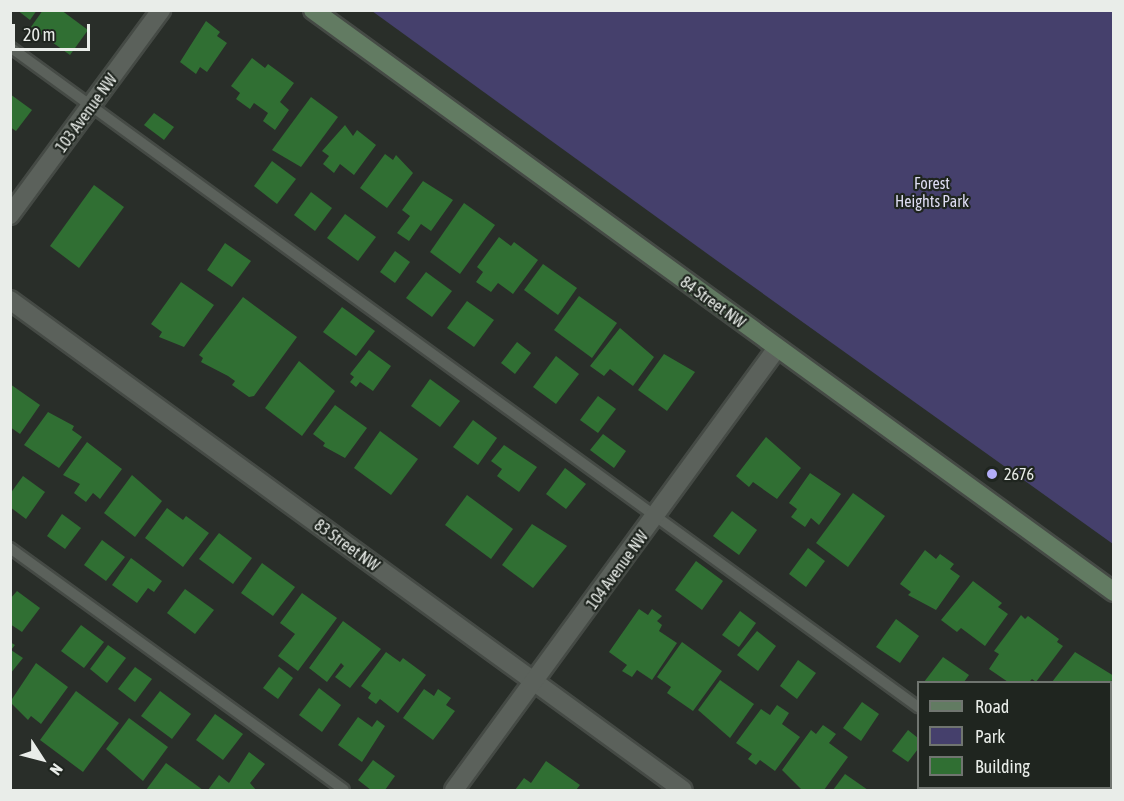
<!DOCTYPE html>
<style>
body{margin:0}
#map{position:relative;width:1124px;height:801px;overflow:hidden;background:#292e29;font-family:"Asap Condensed",sans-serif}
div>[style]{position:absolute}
.green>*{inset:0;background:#45406c}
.building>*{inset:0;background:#306f33}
.roads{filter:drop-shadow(2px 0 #454a45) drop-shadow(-2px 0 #454a45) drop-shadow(0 2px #454a45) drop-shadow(0 -2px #454a45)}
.lane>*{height:10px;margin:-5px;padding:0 5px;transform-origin:5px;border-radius:5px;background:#5b615b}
.street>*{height:18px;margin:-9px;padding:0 9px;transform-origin:9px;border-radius:9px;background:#5b615b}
.secondary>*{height:18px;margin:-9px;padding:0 9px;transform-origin:9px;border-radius:9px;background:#627b62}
.dots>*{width:16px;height:16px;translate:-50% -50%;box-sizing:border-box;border:3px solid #1f251f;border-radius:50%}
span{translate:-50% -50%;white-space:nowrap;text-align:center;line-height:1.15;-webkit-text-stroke:4.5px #1f251f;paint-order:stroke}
.street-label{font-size:16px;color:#e9ede9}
.park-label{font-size:16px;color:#dddcf1}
.poi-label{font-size:16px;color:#e9ede9}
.left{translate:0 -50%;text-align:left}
.frame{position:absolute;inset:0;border:12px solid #e9ede9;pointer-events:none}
.legend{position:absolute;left:917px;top:681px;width:195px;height:108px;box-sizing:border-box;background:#1f251f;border:2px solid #707570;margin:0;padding:8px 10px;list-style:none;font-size:18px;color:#e9ede9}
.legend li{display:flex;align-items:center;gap:12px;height:30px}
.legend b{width:30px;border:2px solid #707570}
.north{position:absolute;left:12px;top:729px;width:60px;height:60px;-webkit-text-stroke:4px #1f251f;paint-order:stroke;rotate:126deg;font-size:16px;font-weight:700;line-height:24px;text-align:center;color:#e9ede9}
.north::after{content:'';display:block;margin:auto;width:21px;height:27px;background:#e9ede9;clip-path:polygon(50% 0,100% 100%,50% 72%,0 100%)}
.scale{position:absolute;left:12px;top:24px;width:78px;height:27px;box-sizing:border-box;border:3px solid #e9ede9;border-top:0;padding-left:8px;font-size:18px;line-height:21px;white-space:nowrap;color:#e9ede9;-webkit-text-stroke:4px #1f251f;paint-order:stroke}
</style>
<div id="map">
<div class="green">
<div style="clip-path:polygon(372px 11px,1113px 11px,1113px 544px,716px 260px)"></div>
</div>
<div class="building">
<div style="clip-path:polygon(17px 10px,37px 10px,30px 20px)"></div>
<div style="clip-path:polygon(43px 10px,61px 10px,88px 30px,70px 55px,31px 27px)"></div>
<div style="clip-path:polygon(206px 21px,220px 32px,217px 36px,227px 43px,207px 72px,200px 67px,196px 74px,180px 62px)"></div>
<div style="clip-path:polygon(252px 58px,265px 68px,268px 64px,294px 83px,280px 102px,289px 110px,275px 130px,263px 121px,268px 113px,254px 103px,250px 109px,236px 99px,240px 93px,231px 86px)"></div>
<div style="clip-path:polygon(10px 94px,32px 110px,16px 131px,10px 127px)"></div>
<div style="clip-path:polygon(311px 97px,338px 117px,301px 167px,272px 150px)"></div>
<div style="clip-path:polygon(154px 113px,174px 127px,164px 140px,144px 125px)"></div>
<div style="clip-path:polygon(345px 125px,353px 136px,357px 130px,376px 145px,354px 175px,340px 164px,334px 173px,323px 164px,329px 156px,322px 151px)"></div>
<div style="clip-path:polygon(385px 154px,393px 160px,396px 155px,413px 173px,387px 208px,360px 188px)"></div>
<div style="clip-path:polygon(272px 161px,296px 179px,277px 204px,254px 186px)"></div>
<div style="clip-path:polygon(423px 181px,453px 200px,431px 231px,421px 224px,409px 241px,397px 233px,410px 216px,402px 210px)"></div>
<div style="clip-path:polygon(94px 185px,124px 207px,79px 268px,50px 246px)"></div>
<div style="clip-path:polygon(311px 192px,332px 208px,315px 231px,294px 215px)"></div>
<div style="clip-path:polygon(464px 203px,495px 225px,460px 274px,430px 252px)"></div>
<div style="clip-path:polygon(345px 214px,376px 237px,358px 261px,327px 238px)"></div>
<div style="clip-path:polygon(499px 237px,511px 246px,514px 242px,538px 260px,513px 294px,498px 283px,491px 292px,476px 282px,483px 272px,477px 267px)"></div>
<div style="clip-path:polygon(225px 243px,251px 261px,232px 287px,207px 270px)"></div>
<div style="clip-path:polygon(395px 251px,410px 262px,395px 283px,380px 272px)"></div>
<div style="clip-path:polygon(543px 264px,577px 288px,558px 315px,524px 290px)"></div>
<div style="clip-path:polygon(426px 272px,452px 291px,432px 317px,406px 298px)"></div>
<div style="clip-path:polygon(181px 282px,214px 305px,184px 347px,159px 337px,162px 332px,151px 324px)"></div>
<div style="clip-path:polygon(579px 296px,617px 323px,592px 358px,554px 330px)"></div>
<div style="clip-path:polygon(243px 297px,297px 337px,254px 396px,249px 397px,232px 385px,235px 381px,228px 376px,201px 362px,203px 358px,199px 355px)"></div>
<div style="clip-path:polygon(467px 301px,494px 320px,474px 347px,447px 328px)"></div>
<div style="clip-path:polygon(342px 307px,375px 331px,356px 356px,323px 332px)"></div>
<div style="clip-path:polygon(620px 328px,654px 357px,633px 386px,610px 369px,604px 376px,590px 366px)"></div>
<div style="clip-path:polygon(517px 342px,531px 353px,515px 374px,501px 363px)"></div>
<div style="clip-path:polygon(369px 350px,391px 366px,373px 391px,360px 382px,356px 387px,350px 382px,354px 377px,350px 374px)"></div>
<div style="clip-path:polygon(664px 354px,695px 372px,667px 411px,638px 390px)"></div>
<div style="clip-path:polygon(556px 356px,579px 374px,556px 404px,533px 387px)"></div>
<div style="clip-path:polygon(299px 361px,335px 391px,302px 436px,265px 408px)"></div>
<div style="clip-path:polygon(430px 379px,460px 401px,440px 427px,411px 406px)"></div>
<div style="clip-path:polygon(10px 384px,40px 405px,20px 434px,10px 427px)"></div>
<div style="clip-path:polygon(598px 396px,616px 409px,598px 433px,580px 420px)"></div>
<div style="clip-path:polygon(335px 405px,367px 428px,345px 458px,323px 446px,325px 443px,313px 434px)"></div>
<div style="clip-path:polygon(48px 412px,74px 426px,72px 430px,82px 437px,59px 468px,24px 445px)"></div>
<div style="clip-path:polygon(473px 420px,497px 438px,478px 465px,453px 447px)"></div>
<div style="clip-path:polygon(380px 431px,418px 459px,391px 495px,354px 468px)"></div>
<div style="clip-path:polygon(603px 434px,626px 451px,614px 468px,590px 450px)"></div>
<div style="clip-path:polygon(766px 437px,801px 468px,777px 499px,753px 482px,749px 487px,736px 476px)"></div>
<div style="clip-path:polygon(87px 442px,122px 469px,100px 499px,93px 493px,86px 502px,74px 493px,80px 484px,63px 475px)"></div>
<div style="clip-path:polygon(504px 445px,537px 467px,519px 492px,497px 476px,502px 469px,491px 461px)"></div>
<div style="clip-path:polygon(565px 468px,586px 484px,566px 509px,546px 494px)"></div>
<div style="clip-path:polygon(810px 473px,841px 494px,819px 525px,811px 518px,805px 527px,791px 517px,797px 509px,789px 503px)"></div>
<div style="clip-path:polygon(132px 475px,162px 501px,135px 537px,104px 513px)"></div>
<div style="clip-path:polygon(23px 476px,45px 492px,26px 519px,10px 507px,10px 494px)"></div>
<div style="clip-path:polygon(853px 493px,885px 516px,848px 567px,816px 543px)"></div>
<div style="clip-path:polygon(467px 495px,513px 529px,491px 559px,445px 525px)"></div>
<div style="clip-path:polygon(167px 508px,183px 520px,186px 516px,209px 533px,183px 567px,145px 538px)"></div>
<div style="clip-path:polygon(732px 511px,757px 530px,739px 555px,713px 536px)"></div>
<div style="clip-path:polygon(62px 514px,81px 528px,65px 549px,47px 536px)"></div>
<div style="clip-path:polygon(532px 524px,567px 546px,533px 588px,502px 565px)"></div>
<div style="clip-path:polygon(219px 533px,252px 558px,233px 584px,199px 559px)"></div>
<div style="clip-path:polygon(102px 540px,125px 557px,106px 581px,84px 565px)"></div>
<div style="clip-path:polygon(808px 548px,825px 561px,806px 587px,789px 574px)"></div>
<div style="clip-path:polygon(925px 550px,936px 559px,940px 554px,954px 564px,950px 569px,960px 576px,936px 610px,908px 595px,911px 592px,900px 584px)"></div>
<div style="clip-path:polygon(131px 558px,162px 581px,154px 592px,148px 588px,137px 603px,112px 585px)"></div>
<div style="clip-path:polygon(696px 561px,723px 581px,702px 610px,675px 590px)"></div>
<div style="clip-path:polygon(262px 563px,295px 587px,273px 616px,241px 593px)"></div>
<div style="clip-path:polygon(973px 581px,1002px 603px,998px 607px,1008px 614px,985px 646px,961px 628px,957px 632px,941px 620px)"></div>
<div style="clip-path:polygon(185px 589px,214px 610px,195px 634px,167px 613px)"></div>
<div style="clip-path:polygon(17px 591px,40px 608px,22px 632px,10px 624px,10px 599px)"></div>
<div style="clip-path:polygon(302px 593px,337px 618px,298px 671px,278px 656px,295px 634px,280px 623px)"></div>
<div style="clip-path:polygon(639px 609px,648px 615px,652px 609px,662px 616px,657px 621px,662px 625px,659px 631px,677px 643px,652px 680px,637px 670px,632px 677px,622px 671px,627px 665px,609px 652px)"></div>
<div style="clip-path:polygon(740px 611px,756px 623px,739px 647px,722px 635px)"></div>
<div style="clip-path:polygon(1021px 615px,1025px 619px,1028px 616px,1059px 639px,1057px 642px,1063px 646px,1036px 682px,1032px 679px,1029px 682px,1008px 682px,989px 669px,999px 654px,994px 651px)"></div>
<div style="clip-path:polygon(896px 619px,919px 636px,900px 663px,876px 647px)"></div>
<div style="clip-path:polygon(343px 621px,381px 649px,350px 688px,335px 677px,344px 666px,341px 663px,327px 682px,309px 668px)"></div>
<div style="clip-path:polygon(81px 625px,104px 642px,84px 668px,61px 651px)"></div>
<div style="clip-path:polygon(757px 631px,776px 646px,758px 671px,737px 655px)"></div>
<div style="clip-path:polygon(10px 642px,15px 645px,11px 650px,23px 658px,10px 674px)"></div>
<div style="clip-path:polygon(682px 642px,722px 671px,693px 711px,667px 693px,671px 687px,657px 677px)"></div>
<div style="clip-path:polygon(108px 645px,126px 658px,107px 683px,90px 669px)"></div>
<div style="clip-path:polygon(386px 652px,400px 662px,403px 658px,426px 675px,398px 713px,380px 699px,376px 704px,368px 698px,371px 693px,361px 686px)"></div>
<div style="clip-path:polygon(1075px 652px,1114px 676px,1111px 682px,1052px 682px)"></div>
<div style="clip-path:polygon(943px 657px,969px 675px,964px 682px,924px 682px)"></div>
<div style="clip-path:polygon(798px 660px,816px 673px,797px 699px,780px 686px)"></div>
<div style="clip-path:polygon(36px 663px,68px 687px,41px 724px,31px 716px,28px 720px,10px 702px)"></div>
<div style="clip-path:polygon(135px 667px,152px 679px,135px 702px,118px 689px)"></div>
<div style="clip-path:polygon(279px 667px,293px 678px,278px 699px,263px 688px)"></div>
<div style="clip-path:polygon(720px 680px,754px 704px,730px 738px,698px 710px)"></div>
<div style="clip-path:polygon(319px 688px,341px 705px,322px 732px,299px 715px)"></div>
<div style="clip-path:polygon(424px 689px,434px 696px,438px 689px,451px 698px,446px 705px,455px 711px,433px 740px,403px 718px)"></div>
<div style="clip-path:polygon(76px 691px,119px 723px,83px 772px,40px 740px)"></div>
<div style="clip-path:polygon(160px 691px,191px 714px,172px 739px,141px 716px)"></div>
<div style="clip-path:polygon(862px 702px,879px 714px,861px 741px,843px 728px)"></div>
<div style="clip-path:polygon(777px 705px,789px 713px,782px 724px,800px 737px,775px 771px,760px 760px,756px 765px,748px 759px,752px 754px,736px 743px,761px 709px,770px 715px)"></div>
<div style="clip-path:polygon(215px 714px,243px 734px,223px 760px,196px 740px)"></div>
<div style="clip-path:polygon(358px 717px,372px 727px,377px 720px,385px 726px,362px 762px,338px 745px)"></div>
<div style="clip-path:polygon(129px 718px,168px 747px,143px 781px,106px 749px)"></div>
<div style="clip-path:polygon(823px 725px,836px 734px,829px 743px,848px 757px,824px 790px,802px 790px,782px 770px,811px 730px,816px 734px)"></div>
<div style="clip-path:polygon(908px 730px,918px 738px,918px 749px,908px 762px,892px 751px)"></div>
<div style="clip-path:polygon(249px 752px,265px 764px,250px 783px,256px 790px,208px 790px,219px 775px,229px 783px)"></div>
<div style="clip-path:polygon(373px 760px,395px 776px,385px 790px,371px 790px,358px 780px)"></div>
<div style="clip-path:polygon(546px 761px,580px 785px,576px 790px,515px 790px,524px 778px,531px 783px)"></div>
<div style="clip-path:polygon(166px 763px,203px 790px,146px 790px)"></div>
<div style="clip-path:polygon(845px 774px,868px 790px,833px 790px)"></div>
</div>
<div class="roads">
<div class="lane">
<div style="left:10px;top:47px;width:1123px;rotate:36.01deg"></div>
<div style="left:10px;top:548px;width:412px;rotate:35.9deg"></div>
<div style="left:1029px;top:788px;width:4px;rotate:27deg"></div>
</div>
<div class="street">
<div style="left:10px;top:215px;width:255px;rotate:-53.6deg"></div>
<div style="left:10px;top:300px;width:832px;rotate:36.06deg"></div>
<div style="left:454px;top:790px;width:547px;rotate:-53.84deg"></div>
</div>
<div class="secondary">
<div style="left:313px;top:10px;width:990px;rotate:36deg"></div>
</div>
</div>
<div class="dots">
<div style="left:992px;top:474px;background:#b3adf9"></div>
</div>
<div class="street-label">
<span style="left:86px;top:113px;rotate:-54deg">103 Avenue NW</span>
<span style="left:713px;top:302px;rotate:36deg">84 Street NW</span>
<span style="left:347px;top:545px;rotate:36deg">83 Street NW</span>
<span style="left:617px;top:570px;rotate:-54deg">104 Avenue NW</span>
</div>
<div class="park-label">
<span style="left:932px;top:192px">Forest<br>Heights Park</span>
</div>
<div class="poi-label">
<span class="left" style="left:1004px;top:474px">2676</span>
</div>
<div class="frame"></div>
<ul class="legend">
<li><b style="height:8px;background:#627b62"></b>Road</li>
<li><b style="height:16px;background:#45406c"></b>Park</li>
<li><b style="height:16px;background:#306f33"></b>Building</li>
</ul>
<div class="north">N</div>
<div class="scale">20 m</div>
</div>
